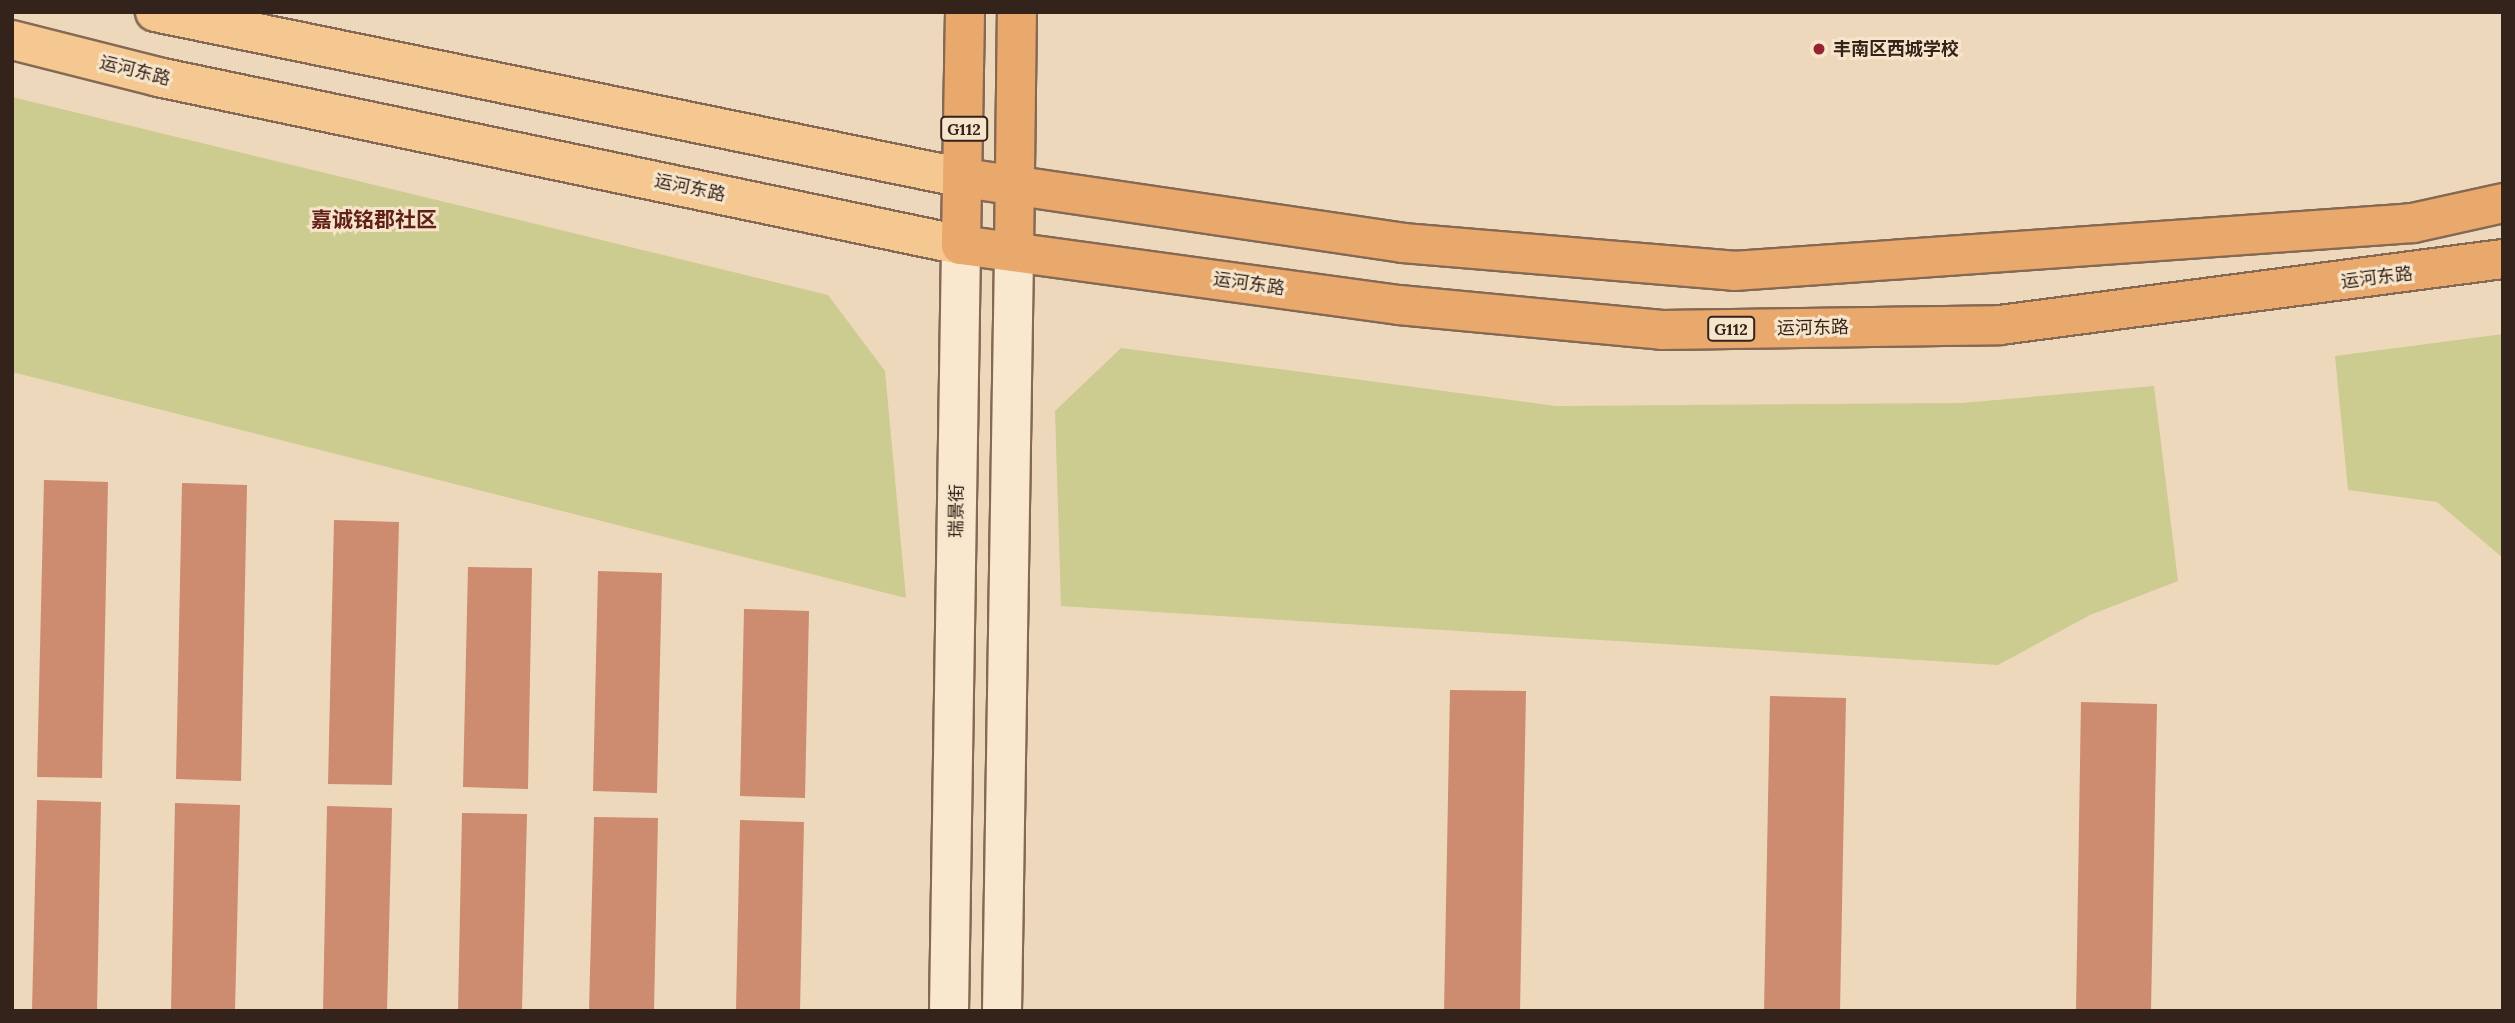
<!DOCTYPE html>
<meta charset="utf-8">
<style>
body{margin:0}
#map{position:relative;width:2515px;height:1023px;overflow:hidden;background:#eed8bb;font-family:Lora,"Noto Sans SC",serif}
div>[style]{position:absolute}
.green>*{inset:0;background:#cccb90}
.building>*{inset:0;background:#cd8b70}
.roads{filter:drop-shadow(2px 0 #856955) drop-shadow(-2px 0 #856955) drop-shadow(0 2px #856955) drop-shadow(0 -2px #856955)}
.tertiary>*{height:38px;margin:-19px;padding:0 19px;transform-origin:19px;border-radius:19px;background:#f9e7ce}
.primary>*{height:38px;margin:-19px;padding:0 19px;transform-origin:19px;border-radius:19px;background:#f4c890}
.trunk>*{height:38px;margin:-19px;padding:0 19px;transform-origin:19px;border-radius:19px;background:#eaa96c}
.dots>*{width:19px;height:19px;translate:-50% -50%;box-sizing:border-box;border:4px solid #f6e4cb;border-radius:50%}
span{translate:-50% -50%;white-space:nowrap;text-align:center;line-height:1.15;-webkit-text-stroke:6px #f6e4cb;paint-order:stroke}
.shield-label span{padding:2px 5px;background:#f6e4cb;border:2px solid;border-radius:5px;-webkit-text-stroke-width:0}
.shield-label{font-size:16px;color:#34231a;font-weight:700}
.poi-label{font-size:18px;color:#34231a;font-weight:700}
.left{translate:0 -50%;text-align:left}
.street-label{font-size:18px;color:#34231a}
.quarter-label{font-size:21px;color:#611f19;font-weight:700}
.frame{position:absolute;inset:0;border:14px solid #34231a;pointer-events:none}
</style>
<div id="map">
<div class="green">
<div style="clip-path:polygon(12px 97px,828px 295px,885px 371px,906px 598px,12px 372px)"></div>
<div style="clip-path:polygon(2503px 334px,2503px 558px,2437px 502px,2348px 490px,2335px 356px)"></div>
<div style="clip-path:polygon(1121px 348px,1556px 406px,1962px 403px,2154px 386px,2178px 581px,2090px 615px,1998px 665px,1061px 606px,1055px 411px)"></div>
</div>
<div class="building">
<div style="clip-path:polygon(44px 480px,108px 482px,102px 778px,37px 777px)"></div>
<div style="clip-path:polygon(182px 483px,247px 485px,241px 781px,176px 779px)"></div>
<div style="clip-path:polygon(334px 520px,399px 522px,392px 785px,328px 784px)"></div>
<div style="clip-path:polygon(468px 567px,532px 568px,528px 789px,463px 787px)"></div>
<div style="clip-path:polygon(598px 571px,662px 573px,657px 793px,593px 791px)"></div>
<div style="clip-path:polygon(744px 609px,809px 611px,805px 798px,740px 796px)"></div>
<div style="clip-path:polygon(1450px 690px,1526px 691px,1520px 1011px,1444px 1011px)"></div>
<div style="clip-path:polygon(1770px 696px,1846px 698px,1840px 1011px,1764px 1011px)"></div>
<div style="clip-path:polygon(2081px 702px,2157px 704px,2151px 1011px,2076px 1011px)"></div>
<div style="clip-path:polygon(37px 800px,101px 802px,97px 1011px,32px 1011px)"></div>
<div style="clip-path:polygon(175px 803px,240px 805px,235px 1011px,171px 1011px)"></div>
<div style="clip-path:polygon(327px 806px,392px 808px,387px 1011px,323px 1011px)"></div>
<div style="clip-path:polygon(462px 813px,527px 814px,522px 1011px,458px 1011px)"></div>
<div style="clip-path:polygon(594px 817px,658px 818px,654px 1011px,589px 1011px)"></div>
<div style="clip-path:polygon(740px 820px,804px 822px,800px 1011px,736px 1011px)"></div>
</div>
<div class="roads">
<div class="tertiary">
<div style="left:949px;top:1011px;width:766px;rotate:-89.1deg"></div>
<div style="left:1002px;top:1011px;width:759px;rotate:-89.09deg"></div>
</div>
<div class="primary">
<div style="left:155px;top:12px;width:826px;rotate:11.6deg"></div>
<div style="left:12px;top:40px;width:151px;rotate:14.2deg"></div>
<div style="left:158px;top:77px;width:820px;rotate:11.82deg"></div>
</div>
<div class="trunk">
<div style="left:965px;top:12px;width:233px;rotate:91deg"></div>
<div style="left:961px;top:245px;width:442px;rotate:7.8deg"></div>
<div style="left:1399px;top:305px;width:264px;rotate:5.4deg"></div>
<div style="left:1662px;top:330px;width:338px;rotate:-0.8deg"></div>
<div style="left:2000px;top:325px;width:507px;rotate:-7.48deg"></div>
<div style="left:964px;top:178px;width:444px;rotate:8.4deg"></div>
<div style="left:1403px;top:243px;width:332px;rotate:4.8deg"></div>
<div style="left:1734px;top:271px;width:681px;rotate:-4.04deg"></div>
<div style="left:2413px;top:223px;width:92px;rotate:-12.5deg"></div>
<div style="left:1014px;top:252px;width:240px;rotate:-89.3deg"></div>
</div>
</div>
<div class="dots">
<div style="left:1819px;top:49px;background:#952433"></div>
</div>
<div class="shield-label">
<span style="left:964px;top:129px">G112</span>
<span style="left:1731px;top:329px">G112</span>
</div>
<div class="poi-label">
<span class="left" style="left:1833px;top:49px">丰南区西城学校</span>
</div>
<div class="street-label">
<span style="left:135px;top:71px;rotate:14deg">运河东路</span>
<span style="left:690px;top:188px;rotate:12deg">运河东路</span>
<span style="left:2377px;top:278px;rotate:-7deg">运河东路</span>
<span style="left:1249px;top:284px;rotate:8deg">运河东路</span>
<span style="left:1813px;top:328px;rotate:-1deg">运河东路</span>
<span style="left:957px;top:511px;rotate:-89deg">瑞景街</span>
</div>
<div class="quarter-label">
<span style="left:374px;top:220px">嘉诚铭郡社区</span>
</div>
<div class="frame"></div>
</div>
